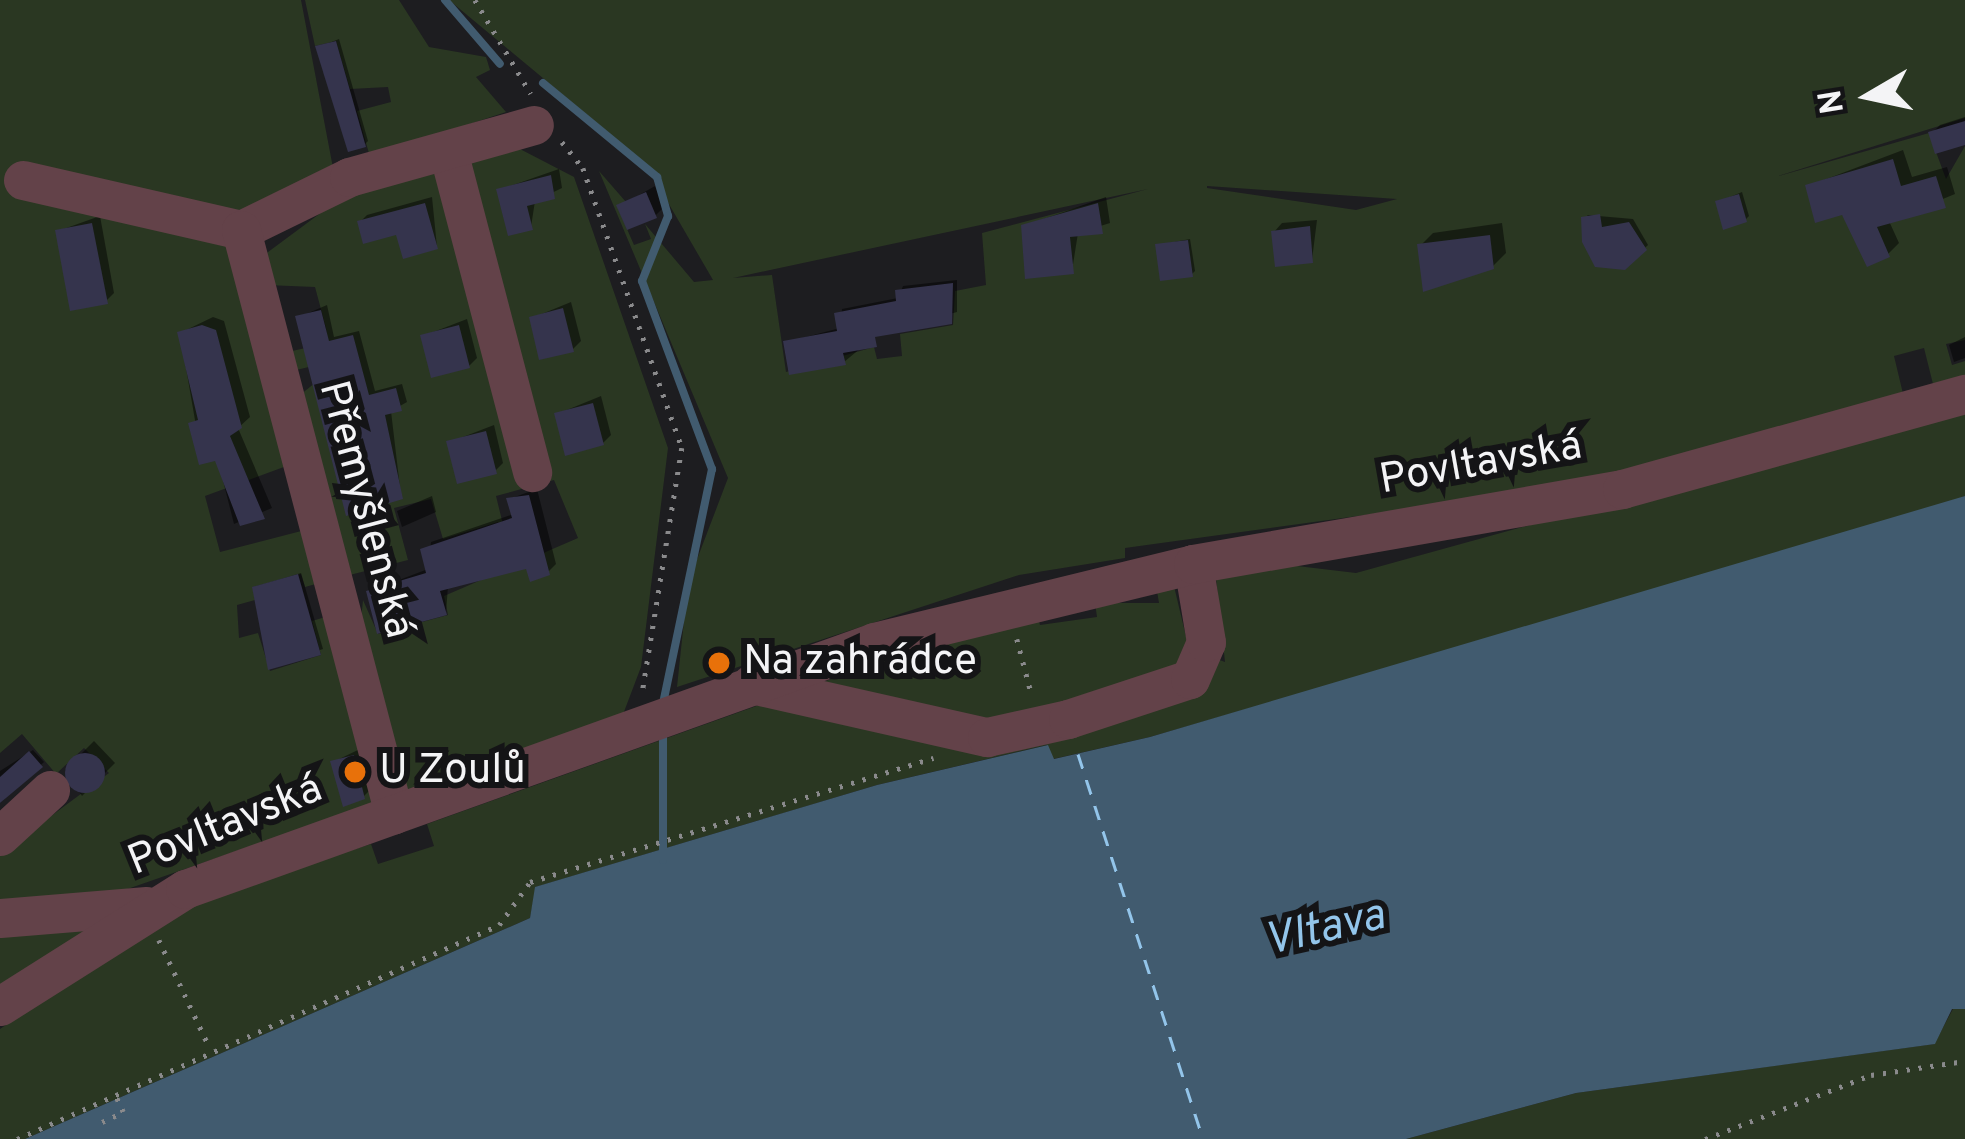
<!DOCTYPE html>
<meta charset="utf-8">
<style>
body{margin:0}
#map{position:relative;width:1965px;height:1139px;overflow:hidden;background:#1d1d20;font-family:Overpass,sans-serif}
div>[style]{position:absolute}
.green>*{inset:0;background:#2a3722}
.water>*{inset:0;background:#415b6f}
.shadow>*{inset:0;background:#0007}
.stream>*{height:8px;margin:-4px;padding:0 4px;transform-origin:4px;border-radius:4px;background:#415b6f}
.ferry>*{height:3px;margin-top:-1.5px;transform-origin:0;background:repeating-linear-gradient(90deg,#93c5ea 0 15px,transparent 0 27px)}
.building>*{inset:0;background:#35344d}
.round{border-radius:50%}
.path>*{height:4.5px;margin-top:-2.25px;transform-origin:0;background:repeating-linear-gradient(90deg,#8a8a8c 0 3px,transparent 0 12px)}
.minor>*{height:39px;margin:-19.5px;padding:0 19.5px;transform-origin:19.5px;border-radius:19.5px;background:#634249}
.dots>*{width:33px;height:33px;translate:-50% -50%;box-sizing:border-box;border:6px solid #141416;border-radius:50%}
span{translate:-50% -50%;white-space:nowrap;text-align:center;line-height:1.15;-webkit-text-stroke:12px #141416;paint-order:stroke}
.street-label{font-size:42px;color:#f4f4f6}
.poi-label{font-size:42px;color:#f4f4f6}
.left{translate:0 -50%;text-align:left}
.water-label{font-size:45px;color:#93c5ea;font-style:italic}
.north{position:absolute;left:1809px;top:36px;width:120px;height:120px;-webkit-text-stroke:9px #141416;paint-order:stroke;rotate:261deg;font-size:33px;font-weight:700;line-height:48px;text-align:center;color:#f4f4f6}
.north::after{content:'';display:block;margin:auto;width:42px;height:54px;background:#f4f4f6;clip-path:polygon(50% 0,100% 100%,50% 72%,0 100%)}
</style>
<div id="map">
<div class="green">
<div style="clip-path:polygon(0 0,301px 0,334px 173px,227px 233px,292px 464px,205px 496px,220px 552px,309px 529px,323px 582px,305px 587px,301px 574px,253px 587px,255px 600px,237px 605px,239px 638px,258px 633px,270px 671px,321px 655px,312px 621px,332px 615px,380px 801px,116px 893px,0 908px,0 854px,109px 773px,84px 748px,56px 774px,22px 734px,0 753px)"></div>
<div style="clip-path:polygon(305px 0,399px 0,429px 47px,486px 57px,490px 70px,476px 77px,506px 112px,370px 157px,357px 111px,391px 102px,388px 87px,350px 89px,336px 41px,315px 46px)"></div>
<div style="clip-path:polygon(evenodd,449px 0,1965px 0,1965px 118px,1775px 177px,1929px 133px,1946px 179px,1965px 146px,1965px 340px,1946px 344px,1952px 365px,1965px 361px,1965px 382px,1935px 392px,1924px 348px,1894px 356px,1905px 402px,1598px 483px,1125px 548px,1125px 558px,1019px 575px,677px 687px,688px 583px,728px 478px,599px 171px,626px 202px,617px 206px,634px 245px,651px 239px,645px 224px,694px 282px,713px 280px,645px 163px,449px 0,1207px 188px,1207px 186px,1397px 199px,1356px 210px,1207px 188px,449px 0,1148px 189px,982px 233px,986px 285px,955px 291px,953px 325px,900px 334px,902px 356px,877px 359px,874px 347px,786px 372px,772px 275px,733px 278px,1148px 189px)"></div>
<div style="clip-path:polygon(520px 149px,574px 177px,668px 448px,641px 667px,622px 717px,405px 799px,359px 639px,363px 600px,378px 634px,448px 615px,444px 596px,578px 538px,554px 480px,496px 496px,512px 561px,498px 522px,443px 539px,431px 499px,394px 508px,408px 560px,342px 577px,295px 399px,346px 358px,288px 372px,283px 353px,328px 343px,326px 328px,315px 287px,266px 285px,264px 255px,349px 192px)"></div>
<div style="clip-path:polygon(1965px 405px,1965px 496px,1916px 516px,1150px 737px,1053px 759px,1047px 745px,877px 785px,536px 887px,530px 918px,25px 1139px,0 1139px,0 1029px,176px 910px,245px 884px,371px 844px,378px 864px,434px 846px,427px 824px,1035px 606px,1040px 625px,1097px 617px,1095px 603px,1159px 603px,1156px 585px,1173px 582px,1189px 649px,1225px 662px,1215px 569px,1256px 561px,1356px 573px)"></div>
<div style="clip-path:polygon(111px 918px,0 989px,0 933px)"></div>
<div style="clip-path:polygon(1953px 1009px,1965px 1009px,1965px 1139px,1406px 1139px,1576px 1093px,1934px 1044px)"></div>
</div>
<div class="water">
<div style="clip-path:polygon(1965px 496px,1965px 1009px,1952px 1009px,1935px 1044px,1576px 1093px,1406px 1139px,25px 1139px,530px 918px,535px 887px,877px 785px,1048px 745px,1054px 759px,1150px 737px)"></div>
</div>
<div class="shadow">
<div style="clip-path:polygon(339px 39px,368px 141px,364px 145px,319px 47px)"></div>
<div style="clip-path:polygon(1965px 117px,1965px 142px,1932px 133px,1940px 125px)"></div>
<div style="clip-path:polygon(1903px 150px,1912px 177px,1947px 167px,1955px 194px,1889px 221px,1899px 243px,1888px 254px,1808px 186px)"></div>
<div style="clip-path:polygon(559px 169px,562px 188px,535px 201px,531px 227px,499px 190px)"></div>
<div style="clip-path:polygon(655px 186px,664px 207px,656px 215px,620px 206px)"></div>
<div style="clip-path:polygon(1742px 192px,1749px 216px,1745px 220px,1718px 202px)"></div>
<div style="clip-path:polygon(432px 197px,437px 247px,360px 222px,367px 215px)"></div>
<div style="clip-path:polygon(1106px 197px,1110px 223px,1078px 233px,1072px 271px,1024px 226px)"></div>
<div style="clip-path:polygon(1587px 215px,1633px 219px,1648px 245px,1630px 262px)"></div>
<div style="clip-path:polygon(100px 216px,114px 293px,106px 301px,58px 231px)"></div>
<div style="clip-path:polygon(1317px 220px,1312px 260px,1274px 232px,1282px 223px)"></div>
<div style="clip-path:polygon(1502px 223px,1506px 253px,1493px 266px,1420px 246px,1433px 233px)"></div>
<div style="clip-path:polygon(1190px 239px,1195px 271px,1191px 275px,1158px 245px)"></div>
<div style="clip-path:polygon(957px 280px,957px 312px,879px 333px,844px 362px,787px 342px,840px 328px,842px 309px,898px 298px,903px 286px)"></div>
<div style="clip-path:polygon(571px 302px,581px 341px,573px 349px,532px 318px)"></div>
<div style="clip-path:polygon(327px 305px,334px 337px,359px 331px,375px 391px,402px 384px,407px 402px,391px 411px,401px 496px,299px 317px)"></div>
<div style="clip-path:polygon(213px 317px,224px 321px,250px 417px,238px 428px,272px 508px,234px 524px,217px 457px,202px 461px,180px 333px)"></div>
<div style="clip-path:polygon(467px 319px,477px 358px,469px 366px,423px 336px)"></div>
<div style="clip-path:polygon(1965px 337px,1965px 358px,1954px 362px,1949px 345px)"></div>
<div style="clip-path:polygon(601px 396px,611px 435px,603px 443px,557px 414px)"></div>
<div style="clip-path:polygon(494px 425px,503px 463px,495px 471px,450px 442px)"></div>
<div style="clip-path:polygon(537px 489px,556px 564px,548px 572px,528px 565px,448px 586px,446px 613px,370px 591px,428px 569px,431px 542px,514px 514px,509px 499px)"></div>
<div style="clip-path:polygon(432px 496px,436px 512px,402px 527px,397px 511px)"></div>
<div style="clip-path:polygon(301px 573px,323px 649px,270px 666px,255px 587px)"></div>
<div style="clip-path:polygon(94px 741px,115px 763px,82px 796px,65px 770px)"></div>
<div style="clip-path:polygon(362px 748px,372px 788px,364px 796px,333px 762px)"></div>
<div style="clip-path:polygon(33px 750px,44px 762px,0 803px,0 771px)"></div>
</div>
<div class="stream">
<div style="left:445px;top:0;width:84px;rotate:49.3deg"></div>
<div style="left:543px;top:83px;width:148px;rotate:39.5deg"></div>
<div style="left:657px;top:177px;width:41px;rotate:74.2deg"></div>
<div style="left:668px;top:216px;width:70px;rotate:111.8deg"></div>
<div style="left:642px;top:281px;width:201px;rotate:69.6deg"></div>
<div style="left:712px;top:469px;width:240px;rotate:101.8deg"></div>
<div style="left:663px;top:731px;width:129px;rotate:90deg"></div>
</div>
<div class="ferry">
<div style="left:1078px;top:754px;width:405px;rotate:72deg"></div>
</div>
<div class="building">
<div style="clip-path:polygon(336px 41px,366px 147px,348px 152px,315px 46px)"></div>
<div style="clip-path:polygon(1965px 121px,1965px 145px,1935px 154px,1928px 132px)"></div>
<div style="clip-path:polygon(1893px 159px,1901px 186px,1936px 176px,1946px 208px,1877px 227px,1890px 257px,1867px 267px,1842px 215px,1815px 223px,1805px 185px)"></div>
<div style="clip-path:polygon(551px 175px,555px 199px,527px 206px,533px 230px,508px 236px,496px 189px)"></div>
<div style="clip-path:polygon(646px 192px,657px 218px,627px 230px,616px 205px)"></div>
<div style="clip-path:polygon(1739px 194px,1747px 222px,1723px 230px,1715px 201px)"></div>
<div style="clip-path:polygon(425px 203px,438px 249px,403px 259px,396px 235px,363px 244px,357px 221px)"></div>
<div style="clip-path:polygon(1098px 203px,1103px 234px,1070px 237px,1074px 274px,1025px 279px,1021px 225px)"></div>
<div style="clip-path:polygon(1600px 214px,1602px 227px,1629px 222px,1647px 250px,1625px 270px,1595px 267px,1582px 242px,1581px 217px)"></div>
<div style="clip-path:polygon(92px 223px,108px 304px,70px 311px,55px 230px)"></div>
<div style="clip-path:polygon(1310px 226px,1313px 263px,1275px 267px,1271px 231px)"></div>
<div style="clip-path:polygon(1490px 235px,1494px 269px,1423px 292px,1417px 244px)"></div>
<div style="clip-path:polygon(1188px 240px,1193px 277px,1160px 281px,1155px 244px)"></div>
<div style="clip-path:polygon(953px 283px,952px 324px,875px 337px,877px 347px,843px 353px,846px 365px,789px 375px,783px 341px,837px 331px,834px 313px,896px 301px,895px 290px)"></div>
<div style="clip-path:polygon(563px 308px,574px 352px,539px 360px,529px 317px)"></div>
<div style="clip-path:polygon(321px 310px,329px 341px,353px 335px,369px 395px,396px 388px,402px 411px,385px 415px,403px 499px,346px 516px,295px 316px)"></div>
<div style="clip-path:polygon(202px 325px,216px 330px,242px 428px,230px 436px,265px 519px,240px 526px,215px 461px,199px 465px,188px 423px,198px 420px,177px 332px)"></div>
<div style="clip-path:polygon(459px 325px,470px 368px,431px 378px,420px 335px)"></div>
<div style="clip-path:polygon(593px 403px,604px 445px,565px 456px,554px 413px)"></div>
<div style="clip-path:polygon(486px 431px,497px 474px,457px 484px,446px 441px)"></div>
<div style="clip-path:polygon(529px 495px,550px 575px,530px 582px,526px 569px,440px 591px,447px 615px,377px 634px,366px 591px,426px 573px,420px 549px,512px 518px,506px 498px)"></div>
<div style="clip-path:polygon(298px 574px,321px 655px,268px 670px,252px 587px)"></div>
<div style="clip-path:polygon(29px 751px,43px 767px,0 803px,0 777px)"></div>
<div class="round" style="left:65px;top:753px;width:40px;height:40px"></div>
<div style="clip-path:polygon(354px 755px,365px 799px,343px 807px,330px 761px)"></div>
</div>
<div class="path">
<div style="left:475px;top:0;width:109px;rotate:59.2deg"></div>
<div style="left:562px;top:142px;width:33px;rotate:51deg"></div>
<div style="left:583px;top:168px;width:297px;rotate:70.5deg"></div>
<div style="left:682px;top:448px;width:245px;rotate:99.2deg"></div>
<div style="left:1017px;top:639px;width:55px;rotate:75.2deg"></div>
<div style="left:159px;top:940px;width:115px;rotate:64.8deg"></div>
<div style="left:102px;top:1122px;width:23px;rotate:-25deg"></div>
<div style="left:123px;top:1112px;width:21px;rotate:-115deg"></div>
<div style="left:17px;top:1139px;width:527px;rotate:-23.94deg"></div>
<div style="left:499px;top:925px;width:53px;rotate:-54.2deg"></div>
<div style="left:530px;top:882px;width:422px;rotate:-17.1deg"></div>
<div style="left:1705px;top:1139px;width:178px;rotate:-21.1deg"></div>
<div style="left:1871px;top:1075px;width:95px;rotate:-8.5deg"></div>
</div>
<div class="minor">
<div style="left:448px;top:151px;width:332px;rotate:75.3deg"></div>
<div style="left:23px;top:180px;width:224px;rotate:12.9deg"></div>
<div style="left:241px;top:230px;width:120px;rotate:-26.1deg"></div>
<div style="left:349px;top:177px;width:192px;rotate:-15.7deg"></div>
<div style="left:241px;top:230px;width:604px;rotate:75.32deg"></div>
<div style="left:751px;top:684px;width:242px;rotate:12.7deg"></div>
<div style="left:987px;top:737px;width:83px;rotate:-12.5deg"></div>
<div style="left:1068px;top:719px;width:128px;rotate:-18.2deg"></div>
<div style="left:1190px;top:679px;width:40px;rotate:-66.6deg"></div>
<div style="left:1206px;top:642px;width:79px;rotate:-99.5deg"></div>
<div style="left:0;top:836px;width:68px;rotate:-42.6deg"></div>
<div style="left:0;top:918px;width:147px;rotate:-4.7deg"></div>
<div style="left:0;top:1006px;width:219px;rotate:-32.3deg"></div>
<div style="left:185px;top:889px;width:732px;rotate:-19.72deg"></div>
<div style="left:874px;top:642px;width:328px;rotate:-13.7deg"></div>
<div style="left:1193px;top:564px;width:436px;rotate:-9.9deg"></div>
<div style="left:1622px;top:489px;width:356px;rotate:-15.5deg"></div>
</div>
<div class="dots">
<div style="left:719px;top:663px;background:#e8710a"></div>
<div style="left:355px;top:772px;background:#e8710a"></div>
</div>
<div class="street-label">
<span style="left:1481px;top:465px;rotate:-10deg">Povltavská</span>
<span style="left:364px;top:510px;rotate:75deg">Přemyšlenská</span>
<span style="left:226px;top:827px;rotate:-22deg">Povltavská</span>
</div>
<div class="poi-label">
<span class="left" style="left:743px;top:663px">Na zahrádce</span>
<span class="left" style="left:379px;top:772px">U Zoulů</span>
</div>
<div class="water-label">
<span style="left:1325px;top:930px;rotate:-13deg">Vltava</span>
</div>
<div class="north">N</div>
</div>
